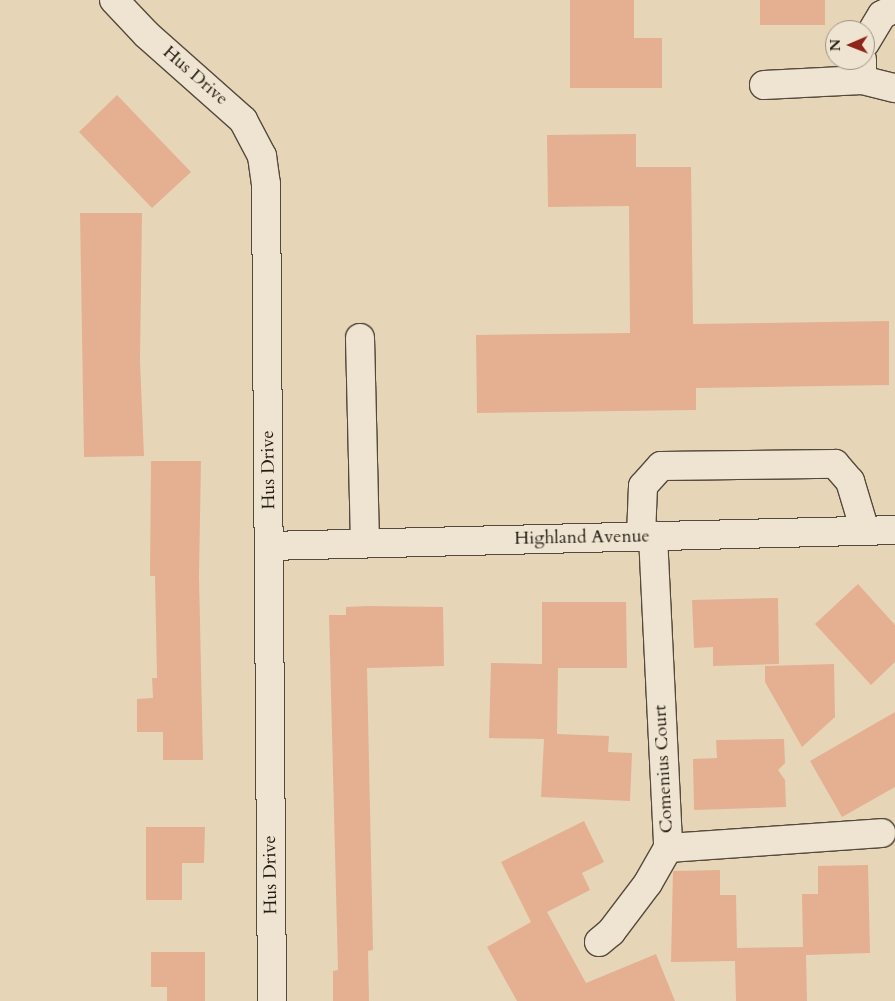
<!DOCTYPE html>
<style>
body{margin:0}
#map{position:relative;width:895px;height:1001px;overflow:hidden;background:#e7d5b8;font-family:Cardo,serif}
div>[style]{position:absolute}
.building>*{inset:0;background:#e4b091}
.roads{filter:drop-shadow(1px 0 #544a3c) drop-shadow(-1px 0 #544a3c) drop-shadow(0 1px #544a3c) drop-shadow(0 -1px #544a3c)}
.minor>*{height:28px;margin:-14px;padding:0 14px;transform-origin:14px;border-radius:14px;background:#efe4d1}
span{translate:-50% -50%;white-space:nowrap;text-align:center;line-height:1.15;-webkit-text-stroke:5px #efe4d1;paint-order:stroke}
.street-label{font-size:18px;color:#231c13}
.north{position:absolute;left:825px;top:20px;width:50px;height:50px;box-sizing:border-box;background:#efe4d1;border:1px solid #9d9485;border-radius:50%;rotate:269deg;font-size:14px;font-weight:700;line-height:20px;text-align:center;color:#231c13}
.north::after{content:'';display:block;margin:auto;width:18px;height:22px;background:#8f2418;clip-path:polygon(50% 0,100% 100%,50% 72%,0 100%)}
</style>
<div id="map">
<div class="building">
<div style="clip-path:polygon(570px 0,634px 0,634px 38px,662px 38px,662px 88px,570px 88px)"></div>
<div style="clip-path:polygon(760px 0,825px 0,825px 25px,760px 25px)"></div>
<div style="clip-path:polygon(117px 95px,191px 172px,152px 208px,79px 132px)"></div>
<div style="clip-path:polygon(636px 134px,636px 167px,691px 167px,693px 324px,889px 321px,889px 385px,696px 388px,696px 410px,477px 413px,476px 335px,630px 333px,629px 206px,548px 207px,547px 135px)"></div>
<div style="clip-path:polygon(80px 213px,142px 213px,140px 361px,144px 456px,84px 457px)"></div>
<div style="clip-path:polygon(151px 461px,201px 461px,199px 576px,203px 760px,163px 760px,163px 732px,137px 732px,137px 699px,153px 698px,152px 678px,157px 678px,155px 576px,150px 576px)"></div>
<div style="clip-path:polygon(858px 584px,895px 625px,895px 662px,871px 685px,815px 624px)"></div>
<div style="clip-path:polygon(778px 598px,779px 664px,713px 666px,713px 647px,694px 648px,692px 600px)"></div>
<div style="clip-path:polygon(542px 602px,626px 602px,627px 668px,558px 668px,557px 734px,609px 736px,608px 752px,632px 753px,630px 801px,541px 797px,544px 739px,489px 738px,491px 663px,542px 664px)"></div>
<div style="clip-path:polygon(368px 606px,443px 607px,444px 666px,367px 668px,373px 950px,368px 951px,369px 1001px,333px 1001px,333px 971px,338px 970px,329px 615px,346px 615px,346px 607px)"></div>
<div style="clip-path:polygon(834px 664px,835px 717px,802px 747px,765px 682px,765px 666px)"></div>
<div style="clip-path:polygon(895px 712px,895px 787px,842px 817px,810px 761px)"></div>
<div style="clip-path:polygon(784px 739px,785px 763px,778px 770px,785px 780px,786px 807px,694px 810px,693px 759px,717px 758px,716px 740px)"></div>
<div style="clip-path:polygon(584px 821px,604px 862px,582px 873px,590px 890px,547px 912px,586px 983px,656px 954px,675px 1001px,517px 1001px,487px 947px,531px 922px,501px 862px)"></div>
<div style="clip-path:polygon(146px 827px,205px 827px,204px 863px,182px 863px,182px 900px,146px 900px)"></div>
<div style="clip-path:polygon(868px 865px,870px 953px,806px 955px,807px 1001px,736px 1001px,735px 961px,671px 962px,673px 871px,720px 870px,720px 895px,736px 895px,737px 948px,803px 947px,802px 894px,818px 894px,818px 866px)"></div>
<div style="clip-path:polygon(151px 952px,205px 952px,205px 1001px,167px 1001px,167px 987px,151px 987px)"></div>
</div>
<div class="roads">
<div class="minor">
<div style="left:114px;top:0;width:47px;rotate:46.7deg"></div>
<div style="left:146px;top:34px;width:130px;rotate:41.6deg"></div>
<div style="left:243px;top:120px;width:41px;rotate:62.2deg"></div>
<div style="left:262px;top:156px;width:28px;rotate:82deg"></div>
<div style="left:266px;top:184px;width:817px;rotate:89.58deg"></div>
<div style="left:865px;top:43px;width:33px;rotate:-59deg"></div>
<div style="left:882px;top:15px;width:15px;rotate:-28deg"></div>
<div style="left:862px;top:60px;width:20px;rotate:90deg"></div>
<div style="left:862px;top:80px;width:34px;rotate:14deg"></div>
<div style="left:764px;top:85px;width:98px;rotate:-2.9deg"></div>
<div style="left:360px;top:338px;width:205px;rotate:88.6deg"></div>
<div style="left:641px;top:536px;width:50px;rotate:-87.7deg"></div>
<div style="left:643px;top:486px;width:27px;rotate:-48deg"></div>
<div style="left:661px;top:466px;width:174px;rotate:-0.7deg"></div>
<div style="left:835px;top:464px;width:23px;rotate:49deg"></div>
<div style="left:850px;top:481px;width:52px;rotate:73.3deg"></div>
<div style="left:653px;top:536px;width:312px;rotate:87.2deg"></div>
<div style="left:668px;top:848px;width:214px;rotate:-4deg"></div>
<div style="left:269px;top:546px;width:626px;rotate:-1.46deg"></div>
<div style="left:599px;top:942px;width:16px;rotate:-40deg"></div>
<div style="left:611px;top:932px;width:61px;rotate:-52.9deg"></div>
<div style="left:648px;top:883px;width:40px;rotate:-60.3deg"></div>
</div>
</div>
<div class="street-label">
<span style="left:195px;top:76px;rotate:41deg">Hus Drive</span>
<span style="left:269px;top:470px;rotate:-91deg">Hus Drive</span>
<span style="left:582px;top:538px;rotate:-1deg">Highland Avenue</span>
<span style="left:664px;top:769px;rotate:-93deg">Comenius Court</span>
<span style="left:271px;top:875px;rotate:-91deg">Hus Drive</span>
</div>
<div class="north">N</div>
</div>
